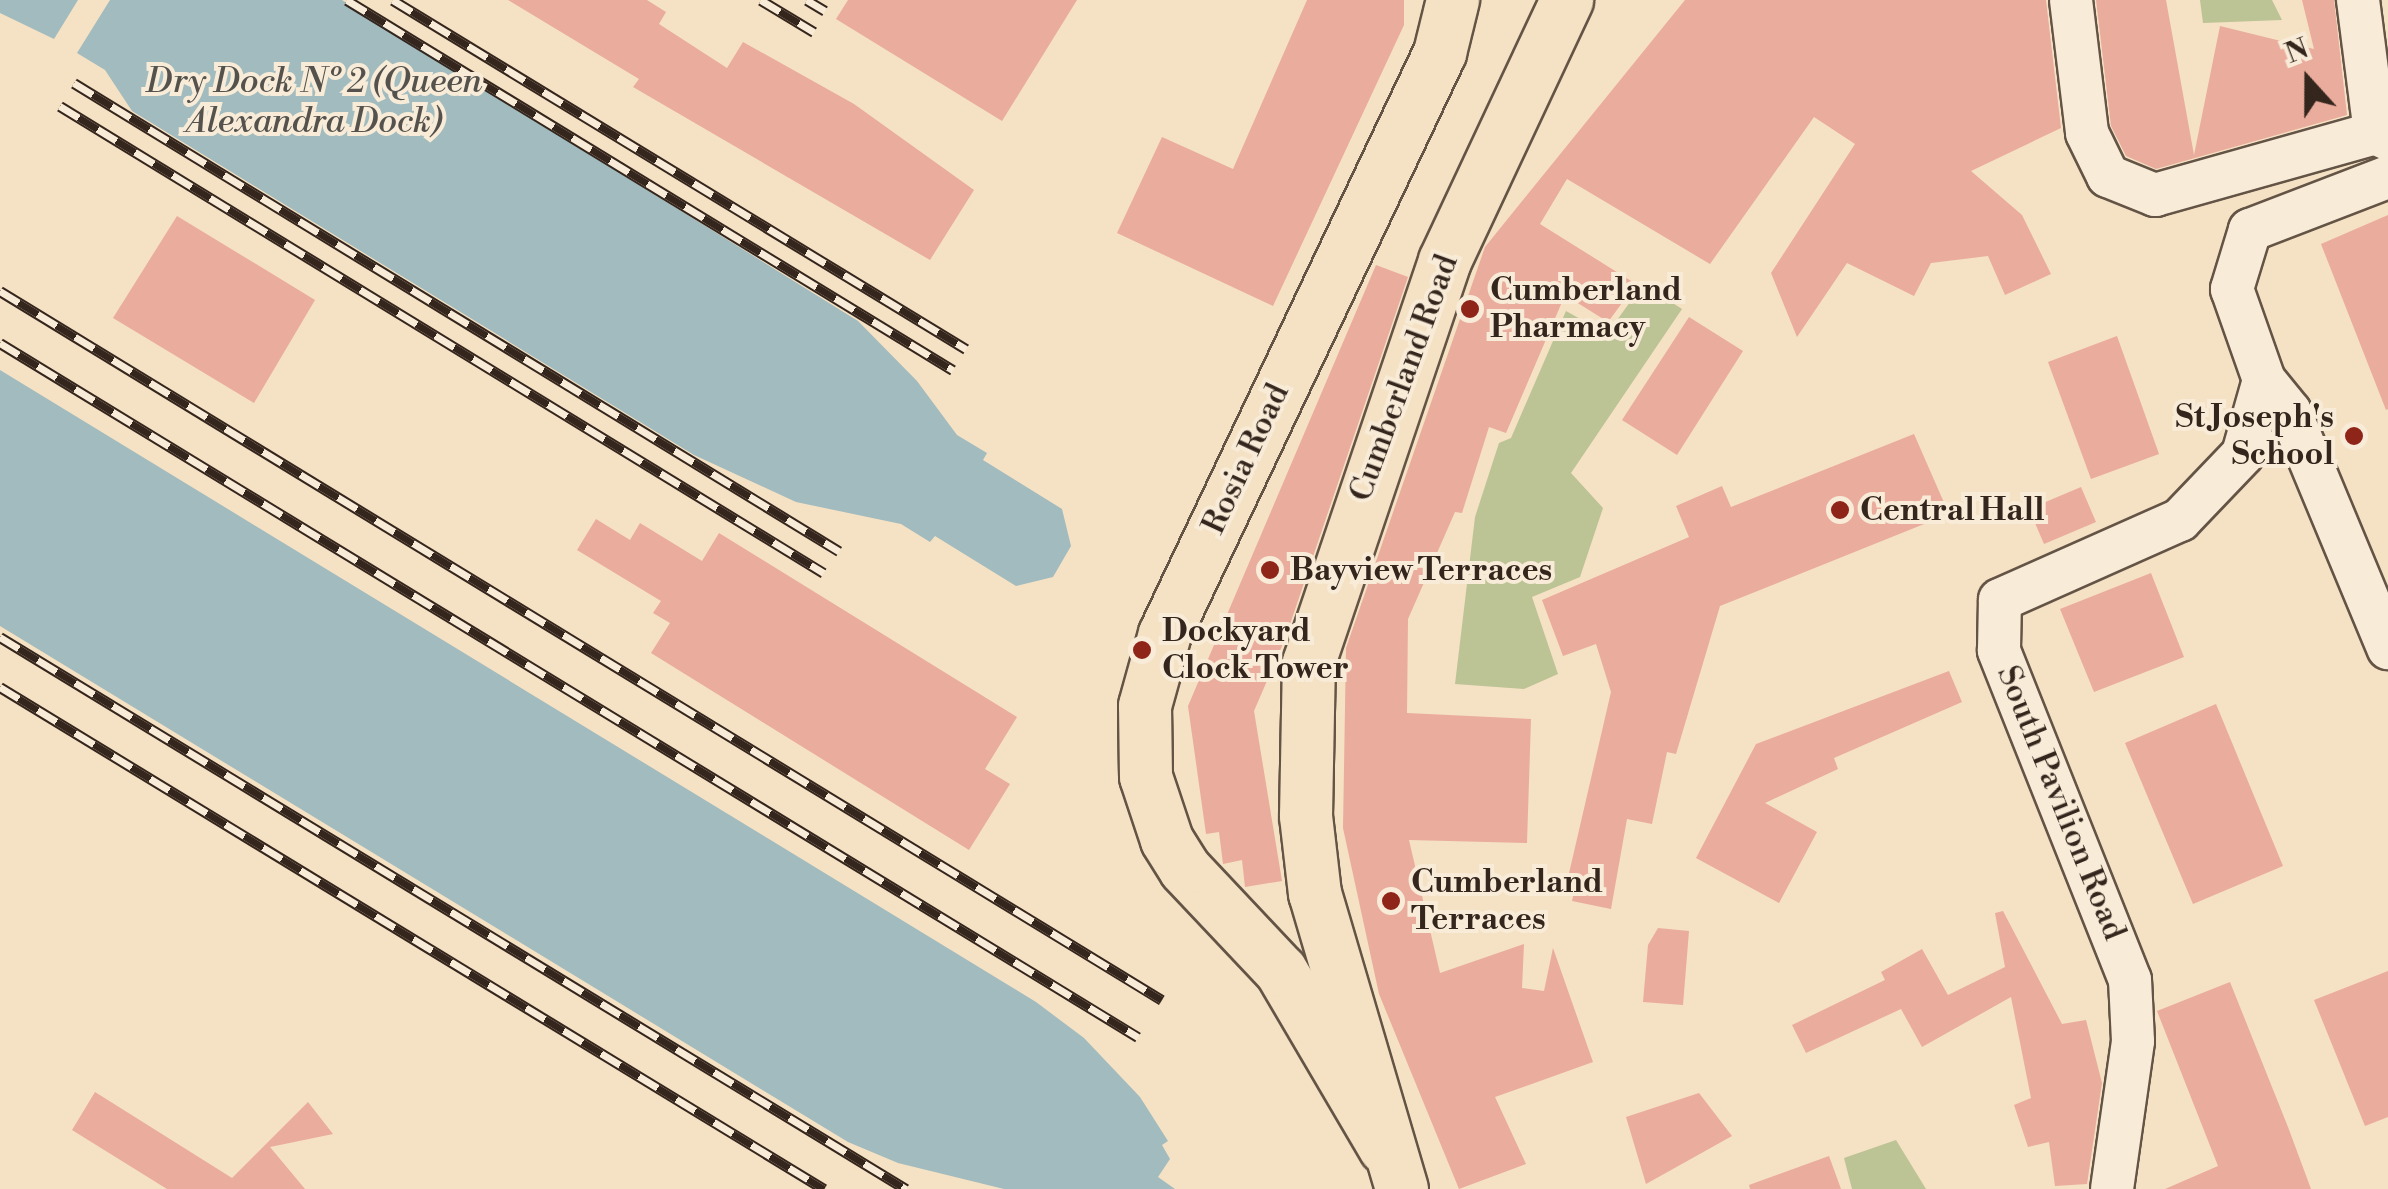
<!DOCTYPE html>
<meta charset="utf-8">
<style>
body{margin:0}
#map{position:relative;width:2388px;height:1189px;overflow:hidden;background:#f5e1c3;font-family:"Libre Bodoni",serif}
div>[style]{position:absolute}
.green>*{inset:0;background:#bcc394}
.water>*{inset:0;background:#a1bbbe}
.building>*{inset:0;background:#eaac9c}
.roads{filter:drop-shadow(2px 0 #645446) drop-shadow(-2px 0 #645446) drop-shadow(0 2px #645446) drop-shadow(0 -2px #645446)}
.minor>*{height:42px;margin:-21px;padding:0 21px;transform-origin:21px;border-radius:21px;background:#f8ecd8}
.major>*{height:52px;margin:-26px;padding:0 26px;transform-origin:26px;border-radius:26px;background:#f5e1c3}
.rail>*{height:11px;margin-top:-5.5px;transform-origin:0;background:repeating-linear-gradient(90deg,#f8ecd8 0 22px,#34251d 0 44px);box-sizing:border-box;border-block:2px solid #34251d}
.dots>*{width:28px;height:28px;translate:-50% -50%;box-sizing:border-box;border:5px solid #f8ecd8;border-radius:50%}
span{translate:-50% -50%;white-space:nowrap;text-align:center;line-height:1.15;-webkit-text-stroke:8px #f8ecd8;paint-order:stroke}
.poi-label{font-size:32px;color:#34251d;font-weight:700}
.left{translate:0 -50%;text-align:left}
.right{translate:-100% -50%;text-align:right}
.street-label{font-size:32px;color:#34251d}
.water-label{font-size:35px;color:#55524d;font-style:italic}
.north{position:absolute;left:2258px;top:30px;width:100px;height:100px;-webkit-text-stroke:8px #f8ecd8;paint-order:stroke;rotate:339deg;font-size:28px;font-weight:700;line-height:40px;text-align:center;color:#34251d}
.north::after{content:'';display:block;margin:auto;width:35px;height:45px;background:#34251d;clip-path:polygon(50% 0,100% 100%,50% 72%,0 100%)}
</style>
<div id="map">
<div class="green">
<div style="clip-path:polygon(2200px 0,2272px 0,2282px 20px,2203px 23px)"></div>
<div style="clip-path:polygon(1643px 284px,1682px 309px,1571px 473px,1603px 508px,1580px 577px,1532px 597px,1558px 674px,1524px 689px,1455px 684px,1475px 517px,1499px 443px,1511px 438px,1566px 311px,1607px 334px)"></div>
<div style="clip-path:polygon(1896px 1140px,1926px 1189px,1852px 1189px,1844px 1158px)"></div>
</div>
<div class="water">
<div style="clip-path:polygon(0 0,78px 0,54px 39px,0 13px)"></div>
<div style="clip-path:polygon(110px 0,342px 0,858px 321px,917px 381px,957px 435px,987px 453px,983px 460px,1062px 509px,1071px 546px,1053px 577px,1016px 586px,935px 536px,930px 542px,901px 524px,796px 502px,694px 455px,132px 111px,105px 70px,77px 53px)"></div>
<div style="clip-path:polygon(0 370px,1036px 1002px,1084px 1038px,1140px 1097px,1168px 1141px,1162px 1145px,1170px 1159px,1158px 1177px,1175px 1189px,1004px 1189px,898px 1163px,848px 1142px,0 626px)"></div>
</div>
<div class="building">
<div style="clip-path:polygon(508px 0,647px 0,666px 12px,659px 24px,727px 68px,743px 42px,854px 104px,974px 190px,930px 260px,633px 87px,639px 79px)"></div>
<div style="clip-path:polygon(848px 0,1077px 0,1002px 121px,836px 19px)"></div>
<div style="clip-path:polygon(1307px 0,1404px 0,1404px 25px,1273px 306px,1117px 233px,1162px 137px,1233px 169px)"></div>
<div style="clip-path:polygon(1685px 0,2046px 0,2061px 128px,1971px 171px,2022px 215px,2051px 274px,2005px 295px,1988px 256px,1931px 263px,1914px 296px,1847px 263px,1797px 337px,1771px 273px,1855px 144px,1814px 117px,1710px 264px,1567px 179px,1540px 224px,1636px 284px,1608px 322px,1565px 295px,1506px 433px,1489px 427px,1462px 513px,1455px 512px,1408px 619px,1407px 713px,1531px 719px,1527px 843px,1409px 840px,1440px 973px,1524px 944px,1522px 988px,1544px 991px,1553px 948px,1593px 1062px,1495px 1097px,1526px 1164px,1459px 1189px,1379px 994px,1343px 828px,1346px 648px,1485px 247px)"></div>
<div style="clip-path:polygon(2096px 0,2166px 0,2194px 155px,2220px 26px,2314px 49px,2302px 0,2334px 0,2347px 115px,2156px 169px,2126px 156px,2111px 126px)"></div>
<div style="clip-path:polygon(2388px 215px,2388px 409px,2386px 410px,2321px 244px)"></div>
<div style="clip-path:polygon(177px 216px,315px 300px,254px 403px,113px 318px)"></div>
<div style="clip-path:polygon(1376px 265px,1408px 277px,1285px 639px,1254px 711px,1282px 881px,1245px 887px,1242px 860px,1223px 864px,1219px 832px,1206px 834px,1188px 706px)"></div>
<div style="clip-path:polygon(1689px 317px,1743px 351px,1677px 455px,1622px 420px)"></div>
<div style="clip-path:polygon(2117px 336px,2159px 454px,2091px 479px,2048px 362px)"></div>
<div style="clip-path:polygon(1914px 434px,1949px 514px,1720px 606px,1676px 754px,1667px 752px,1652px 824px,1627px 819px,1611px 909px,1572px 901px,1576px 883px,1567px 882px,1611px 692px,1596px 644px,1563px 656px,1542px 600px,1689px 537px,1676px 506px,1722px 486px,1731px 507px)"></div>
<div style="clip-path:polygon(2081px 487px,2096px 522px,2044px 544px,2029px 509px)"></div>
<div style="clip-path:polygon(596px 519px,630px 540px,640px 523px,702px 561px,719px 533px,1017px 717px,985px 769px,1010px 784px,969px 850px,651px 653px,670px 623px,653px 613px,661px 601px,577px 550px)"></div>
<div style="clip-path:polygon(2151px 573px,2184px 657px,2094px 692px,2060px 609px)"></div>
<div style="clip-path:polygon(1949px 671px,1962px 702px,1834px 758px,1838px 769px,1765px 803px,1817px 832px,1779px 903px,1696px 858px,1756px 744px)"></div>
<div style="clip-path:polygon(2216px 704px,2283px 866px,2193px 904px,2125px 743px)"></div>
<div style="clip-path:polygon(2003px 911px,2062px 1024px,2086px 1020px,2102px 1083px,2087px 1184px,2055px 1186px,2049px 1142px,2028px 1147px,2014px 1105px,2031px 1098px,2011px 997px,1922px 1047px,1901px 1009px,1806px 1053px,1792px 1025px,1885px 980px,1881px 972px,1922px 949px,1948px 995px,2005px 967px,1995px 913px)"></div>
<div style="clip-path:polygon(1658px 928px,1689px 931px,1683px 1005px,1643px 1002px,1648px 945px)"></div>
<div style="clip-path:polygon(2388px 971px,2388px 1117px,2365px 1126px,2314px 1000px)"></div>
<div style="clip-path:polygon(2230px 982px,2288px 1127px,2311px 1189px,2165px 1189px,2218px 1166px,2157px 1011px)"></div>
<div style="clip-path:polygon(95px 1092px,232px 1178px,308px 1102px,333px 1134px,270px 1147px,305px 1189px,167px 1189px,72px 1130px)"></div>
<div style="clip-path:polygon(1699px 1093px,1732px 1136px,1646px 1184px,1626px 1117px)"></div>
<div style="clip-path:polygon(1829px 1156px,1841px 1189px,1750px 1189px,1749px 1185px)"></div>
</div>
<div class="roads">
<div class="minor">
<div style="left:2071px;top:0;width:134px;rotate:83.1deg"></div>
<div style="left:2087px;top:133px;width:48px;rotate:64deg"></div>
<div style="left:2108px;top:176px;width:51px;rotate:22deg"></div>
<div style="left:2155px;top:195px;width:229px;rotate:-15.7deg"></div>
<div style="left:2375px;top:133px;width:14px;rotate:25deg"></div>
<div style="left:2358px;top:0;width:134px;rotate:82.7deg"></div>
<div style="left:2388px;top:177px;width:148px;rotate:159deg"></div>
<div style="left:2250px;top:230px;width:62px;rotate:107deg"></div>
<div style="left:2232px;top:289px;width:96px;rotate:70.6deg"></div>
<div style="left:2264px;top:380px;width:41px;rotate:50.9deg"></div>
<div style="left:2290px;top:412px;width:256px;rotate:67.4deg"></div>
<div style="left:2112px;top:1189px;width:149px;rotate:-81.9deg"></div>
<div style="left:2133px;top:1041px;width:61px;rotate:-92.8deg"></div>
<div style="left:2130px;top:980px;width:355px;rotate:-111.7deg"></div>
<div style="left:1999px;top:650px;width:50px;rotate:-88.9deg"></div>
<div style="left:2000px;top:600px;width:197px;rotate:-24deg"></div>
<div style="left:2180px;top:520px;width:91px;rotate:-46.3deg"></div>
<div style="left:2243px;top:454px;width:77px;rotate:-74.2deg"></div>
</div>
<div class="major">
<div style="left:1385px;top:1148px;width:205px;rotate:-120.4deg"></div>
<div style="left:1281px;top:971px;width:140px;rotate:-133.3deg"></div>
<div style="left:1185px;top:869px;width:34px;rotate:-122deg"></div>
<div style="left:1167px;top:840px;width:66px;rotate:-108.4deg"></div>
<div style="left:1146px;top:777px;width:71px;rotate:-90.8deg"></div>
<div style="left:1145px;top:706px;width:75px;rotate:-74.5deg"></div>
<div style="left:1165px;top:634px;width:643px;rotate:-64.67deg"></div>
<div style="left:1440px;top:53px;width:55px;rotate:-76.2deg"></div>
<div style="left:1402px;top:1189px;width:308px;rotate:-106.4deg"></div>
<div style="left:1315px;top:894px;width:79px;rotate:-96.6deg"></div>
<div style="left:1306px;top:816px;width:153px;rotate:-88.9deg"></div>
<div style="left:1309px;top:663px;width:424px;rotate:-71.3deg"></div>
<div style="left:1445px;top:261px;width:288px;rotate:-64.9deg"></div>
</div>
</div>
<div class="rail">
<div style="left:347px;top:0;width:710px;rotate:31.41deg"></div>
<div style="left:393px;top:0;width:671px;rotate:31.34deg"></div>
<div style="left:761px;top:0;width:62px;rotate:31.1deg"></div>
<div style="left:807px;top:0;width:21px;rotate:31deg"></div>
<div style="left:74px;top:83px;width:897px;rotate:31.46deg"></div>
<div style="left:60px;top:106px;width:895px;rotate:31.44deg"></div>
<div style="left:0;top:291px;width:1361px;rotate:31.39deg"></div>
<div style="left:0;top:343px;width:1333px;rotate:31.38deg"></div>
<div style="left:0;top:637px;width:1061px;rotate:31.35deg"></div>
<div style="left:0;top:687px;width:965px;rotate:31.35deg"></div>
</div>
<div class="dots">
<div style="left:1470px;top:309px;background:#8f2418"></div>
<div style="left:2354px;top:436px;background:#8f2418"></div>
<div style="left:1840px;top:510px;background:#8f2418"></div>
<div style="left:1270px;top:570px;background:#8f2418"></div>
<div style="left:1142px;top:650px;background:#8f2418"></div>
<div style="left:1391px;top:901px;background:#8f2418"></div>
</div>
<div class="poi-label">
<span class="left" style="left:1490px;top:309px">Cumberland<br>Pharmacy</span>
<span class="right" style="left:2334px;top:436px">St Joseph's<br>School</span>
<span class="left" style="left:1860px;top:510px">Central Hall</span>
<span class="left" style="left:1290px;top:570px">Bayview Terraces</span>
<span class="left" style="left:1162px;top:650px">Dockyard<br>Clock Tower</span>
<span class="left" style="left:1411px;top:901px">Cumberland<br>Terraces</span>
</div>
<div class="street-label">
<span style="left:1404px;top:378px;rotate:-70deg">Cumberland Road</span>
<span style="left:1246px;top:459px;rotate:-65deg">Rosia Road</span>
<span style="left:2061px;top:803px;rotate:68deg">South Pavilion Road</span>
</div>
<div class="water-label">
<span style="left:314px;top:102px">Dry Dock № 2 (Queen<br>Alexandra Dock)</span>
</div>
<div class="north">N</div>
</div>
